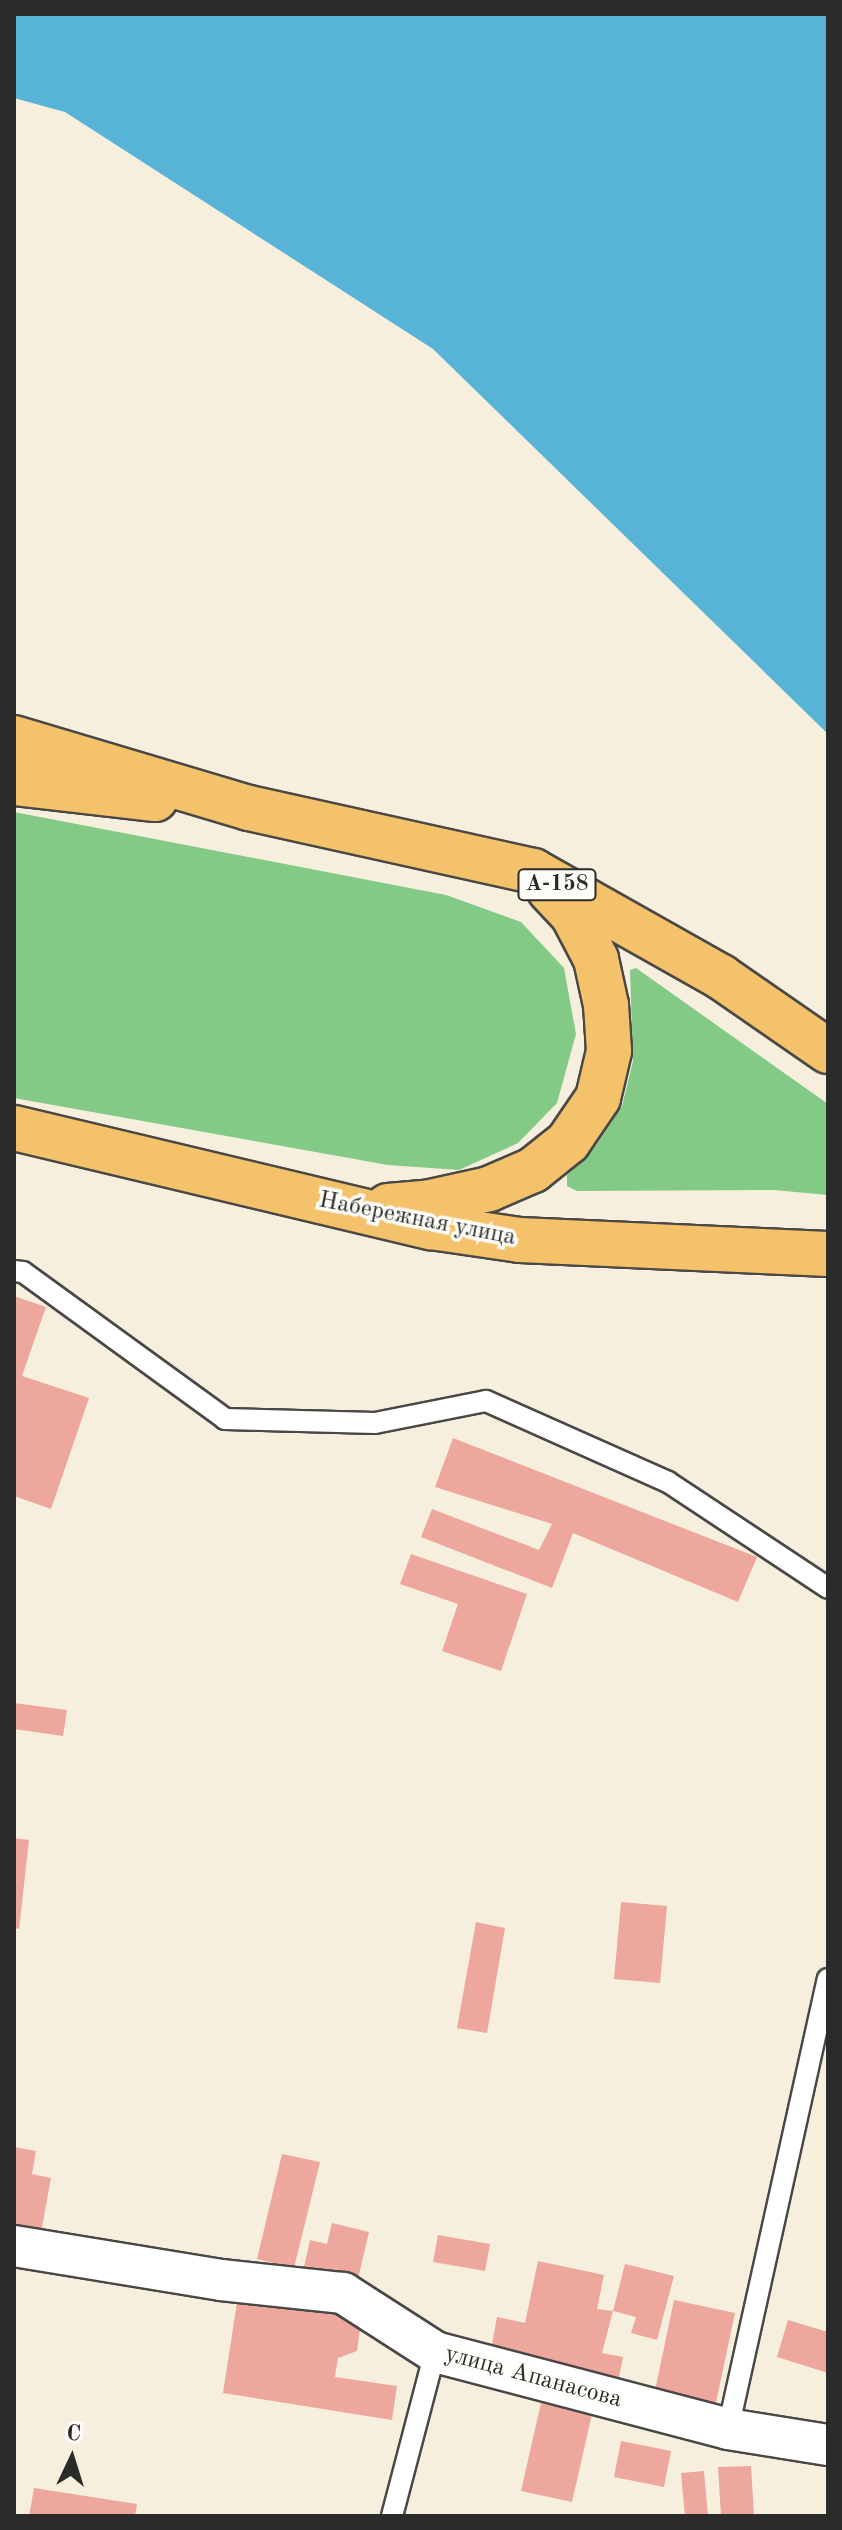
<!DOCTYPE html>
<meta charset="utf-8">
<style>
body{margin:0}
#map{position:relative;width:842px;height:2530px;overflow:hidden;background:#f6efdd;font-family:"Old Standard TT",serif}
div>[style]{position:absolute}
.green>*{inset:0;background:#82ca86}
.water>*{inset:0;background:#58b4d6}
.building>*{inset:0;background:#eea79d}
.roads{filter:drop-shadow(2px 0 #494846) drop-shadow(-2px 0 #494846) drop-shadow(0 2px #494846) drop-shadow(0 -2px #494846)}
.lane>*{height:20px;margin:-10px;padding:0 10px;transform-origin:10px;border-radius:10px;background:#fff}
.street>*{height:40px;margin:-20px;padding:0 20px;transform-origin:20px;border-radius:20px;background:#fff}
.primary>*{height:44px;margin:-22px;padding:0 22px;transform-origin:22px;border-radius:22px;background:#f3c26a}
span{translate:-50% -50%;white-space:nowrap;text-align:center;line-height:1.15;-webkit-text-stroke:7px #fdfcf7;paint-order:stroke}
.shield-label span{padding:2px 6px;background:#fdfcf7;border:2px solid;border-radius:6px;-webkit-text-stroke-width:0}
.shield-label{font-size:22px;color:#2b2b2b;font-weight:700}
.street-label{font-size:24px;color:#2b2b2b}
.frame{position:absolute;inset:0;border:16px solid #2b2b2b;pointer-events:none}
.north{position:absolute;left:32px;top:2418px;width:80px;height:80px;-webkit-text-stroke:6px #fdfcf7;paint-order:stroke;rotate:4deg;font-size:22px;font-weight:700;line-height:32px;text-align:center;color:#2b2b2b}
.north::after{content:'';display:block;margin:auto;width:28px;height:36px;background:#2b2b2b;clip-path:polygon(50% 0,100% 100%,50% 72%,0 100%)}
</style>
<div id="map">
<div class="green">
<div style="clip-path:polygon(14px 812px,446px 895px,521px 922px,564px 968px,576px 1034px,557px 1103px,518px 1143px,459px 1170px,388px 1165px,14px 1098px)"></div>
<div style="clip-path:polygon(636px 968px,828px 1104px,828px 1195px,774px 1190px,577px 1191px,567px 1186px,567px 1175px,597px 1144px,622px 1106px,633px 1061px,630px 970px)"></div>
</div>
<div class="water">
<div style="clip-path:polygon(14px 14px,828px 14px,828px 734px,433px 349px,65px 112px,14px 98px)"></div>
</div>
<div class="building">
<div style="clip-path:polygon(14px 1296px,46px 1307px,22px 1376px,89px 1398px,51px 1509px,14px 1496px)"></div>
<div style="clip-path:polygon(453px 1438px,757px 1557px,738px 1602px,573px 1533px,552px 1588px,421px 1537px,432px 1509px,539px 1550px,552px 1524px,435px 1487px)"></div>
<div style="clip-path:polygon(411px 1554px,527px 1594px,501px 1671px,442px 1651px,458px 1604px,400px 1584px)"></div>
<div style="clip-path:polygon(14px 1703px,67px 1710px,63px 1736px,14px 1729px)"></div>
<div style="clip-path:polygon(14px 1838px,29px 1840px,19px 1929px,14px 1928px)"></div>
<div style="clip-path:polygon(621px 1902px,667px 1906px,660px 1983px,614px 1979px)"></div>
<div style="clip-path:polygon(476px 1922px,505px 1928px,487px 2033px,457px 2028px)"></div>
<div style="clip-path:polygon(14px 2147px,36px 2151px,32px 2174px,51px 2178px,41px 2233px,14px 2228px)"></div>
<div style="clip-path:polygon(282px 2154px,320px 2162px,294px 2268px,257px 2259px)"></div>
<div style="clip-path:polygon(332px 2223px,369px 2232px,358px 2279px,304px 2267px,310px 2240px,327px 2244px)"></div>
<div style="clip-path:polygon(438px 2235px,490px 2244px,485px 2271px,433px 2262px)"></div>
<div style="clip-path:polygon(538px 2261px,604px 2275px,597px 2309px,613px 2311px,625px 2264px,674px 2276px,657px 2340px,631px 2333px,636px 2317px,613px 2311px,602px 2353px,623px 2357px,619px 2377px,491px 2350px,497px 2317px,525px 2323px)"></div>
<div style="clip-path:polygon(238px 2296px,362px 2315px,357px 2351px,338px 2358px,335px 2377px,397px 2386px,392px 2420px,223px 2393px)"></div>
<div style="clip-path:polygon(674px 2300px,735px 2313px,714px 2412px,653px 2400px)"></div>
<div style="clip-path:polygon(788px 2320px,828px 2332px,828px 2373px,777px 2357px)"></div>
<div style="clip-path:polygon(541px 2403px,592px 2414px,572px 2502px,521px 2491px)"></div>
<div style="clip-path:polygon(621px 2441px,671px 2451px,664px 2487px,614px 2477px)"></div>
<div style="clip-path:polygon(751px 2466px,754px 2516px,721px 2516px,718px 2467px)"></div>
<div style="clip-path:polygon(704px 2471px,708px 2516px,685px 2516px,681px 2473px)"></div>
<div style="clip-path:polygon(34px 2488px,137px 2504px,135px 2516px,29px 2516px)"></div>
</div>
<div class="roads">
<div class="lane">
<div style="left:14px;top:1271px;width:9px;rotate:6deg"></div>
<div style="left:23px;top:1272px;width:250px;rotate:36deg"></div>
<div style="left:225px;top:1419px;width:150px;rotate:1.5deg"></div>
<div style="left:375px;top:1423px;width:113px;rotate:-11.2deg"></div>
<div style="left:486px;top:1401px;width:199px;rotate:24deg"></div>
<div style="left:668px;top:1482px;width:192px;rotate:33.5deg"></div>
<div style="left:728px;top:2429px;width:461px;rotate:-77.5deg"></div>
<div style="left:392px;top:2516px;width:170px;rotate:-75.3deg"></div>
</div>
<div class="street">
<div style="left:14px;top:2246px;width:210px;rotate:9.3deg"></div>
<div style="left:221px;top:2280px;width:123px;rotate:6.1deg"></div>
<div style="left:343px;top:2293px;width:109px;rotate:32.7deg"></div>
<div style="left:435px;top:2352px;width:303px;rotate:14.7deg"></div>
<div style="left:728px;top:2429px;width:101px;rotate:9.1deg"></div>
</div>
<div class="primary">
<div style="left:14px;top:738px;width:245px;rotate:16.6deg"></div>
<div style="left:249px;top:808px;width:291px;rotate:12.5deg"></div>
<div style="left:533px;top:871px;width:216px;rotate:29.4deg"></div>
<div style="left:721px;top:977px;width:130px;rotate:34.7deg"></div>
<div style="left:14px;top:783px;width:142px;rotate:6.5deg"></div>
<div style="left:14px;top:1128px;width:429px;rotate:13.4deg"></div>
<div style="left:431px;top:1227px;width:90px;rotate:8.3deg"></div>
<div style="left:520px;top:1240px;width:308px;rotate:2.6deg"></div>
<div style="left:388px;top:1206px;width:38px;rotate:-5deg"></div>
<div style="left:426px;top:1203px;width:65px;rotate:-12.5deg"></div>
<div style="left:489px;top:1189px;width:48px;rotate:-23.4deg"></div>
<div style="left:533px;top:1170px;width:45px;rotate:-38.7deg"></div>
<div style="left:568px;top:1142px;width:53px;rotate:-55.7deg"></div>
<div style="left:598px;top:1098px;width:48px;rotate:-76.8deg"></div>
<div style="left:609px;top:1051px;width:46px;rotate:-93.7deg"></div>
<div style="left:606px;top:1005px;width:47px;rotate:-102.3deg"></div>
<div style="left:596px;top:959px;width:50px;rotate:-117.6deg"></div>
<div style="left:573px;top:915px;width:35px;rotate:-133deg"></div>
</div>
</div>
<div class="shield-label">
<span style="left:557px;top:885px">А-158</span>
</div>
<div class="street-label">
<span style="left:417px;top:1220px;rotate:11deg">Набережная улица</span>
<span style="left:533px;top:2378px;rotate:15deg">улица Апанасова</span>
</div>
<div class="frame"></div>
<div class="north">С</div>
</div>
